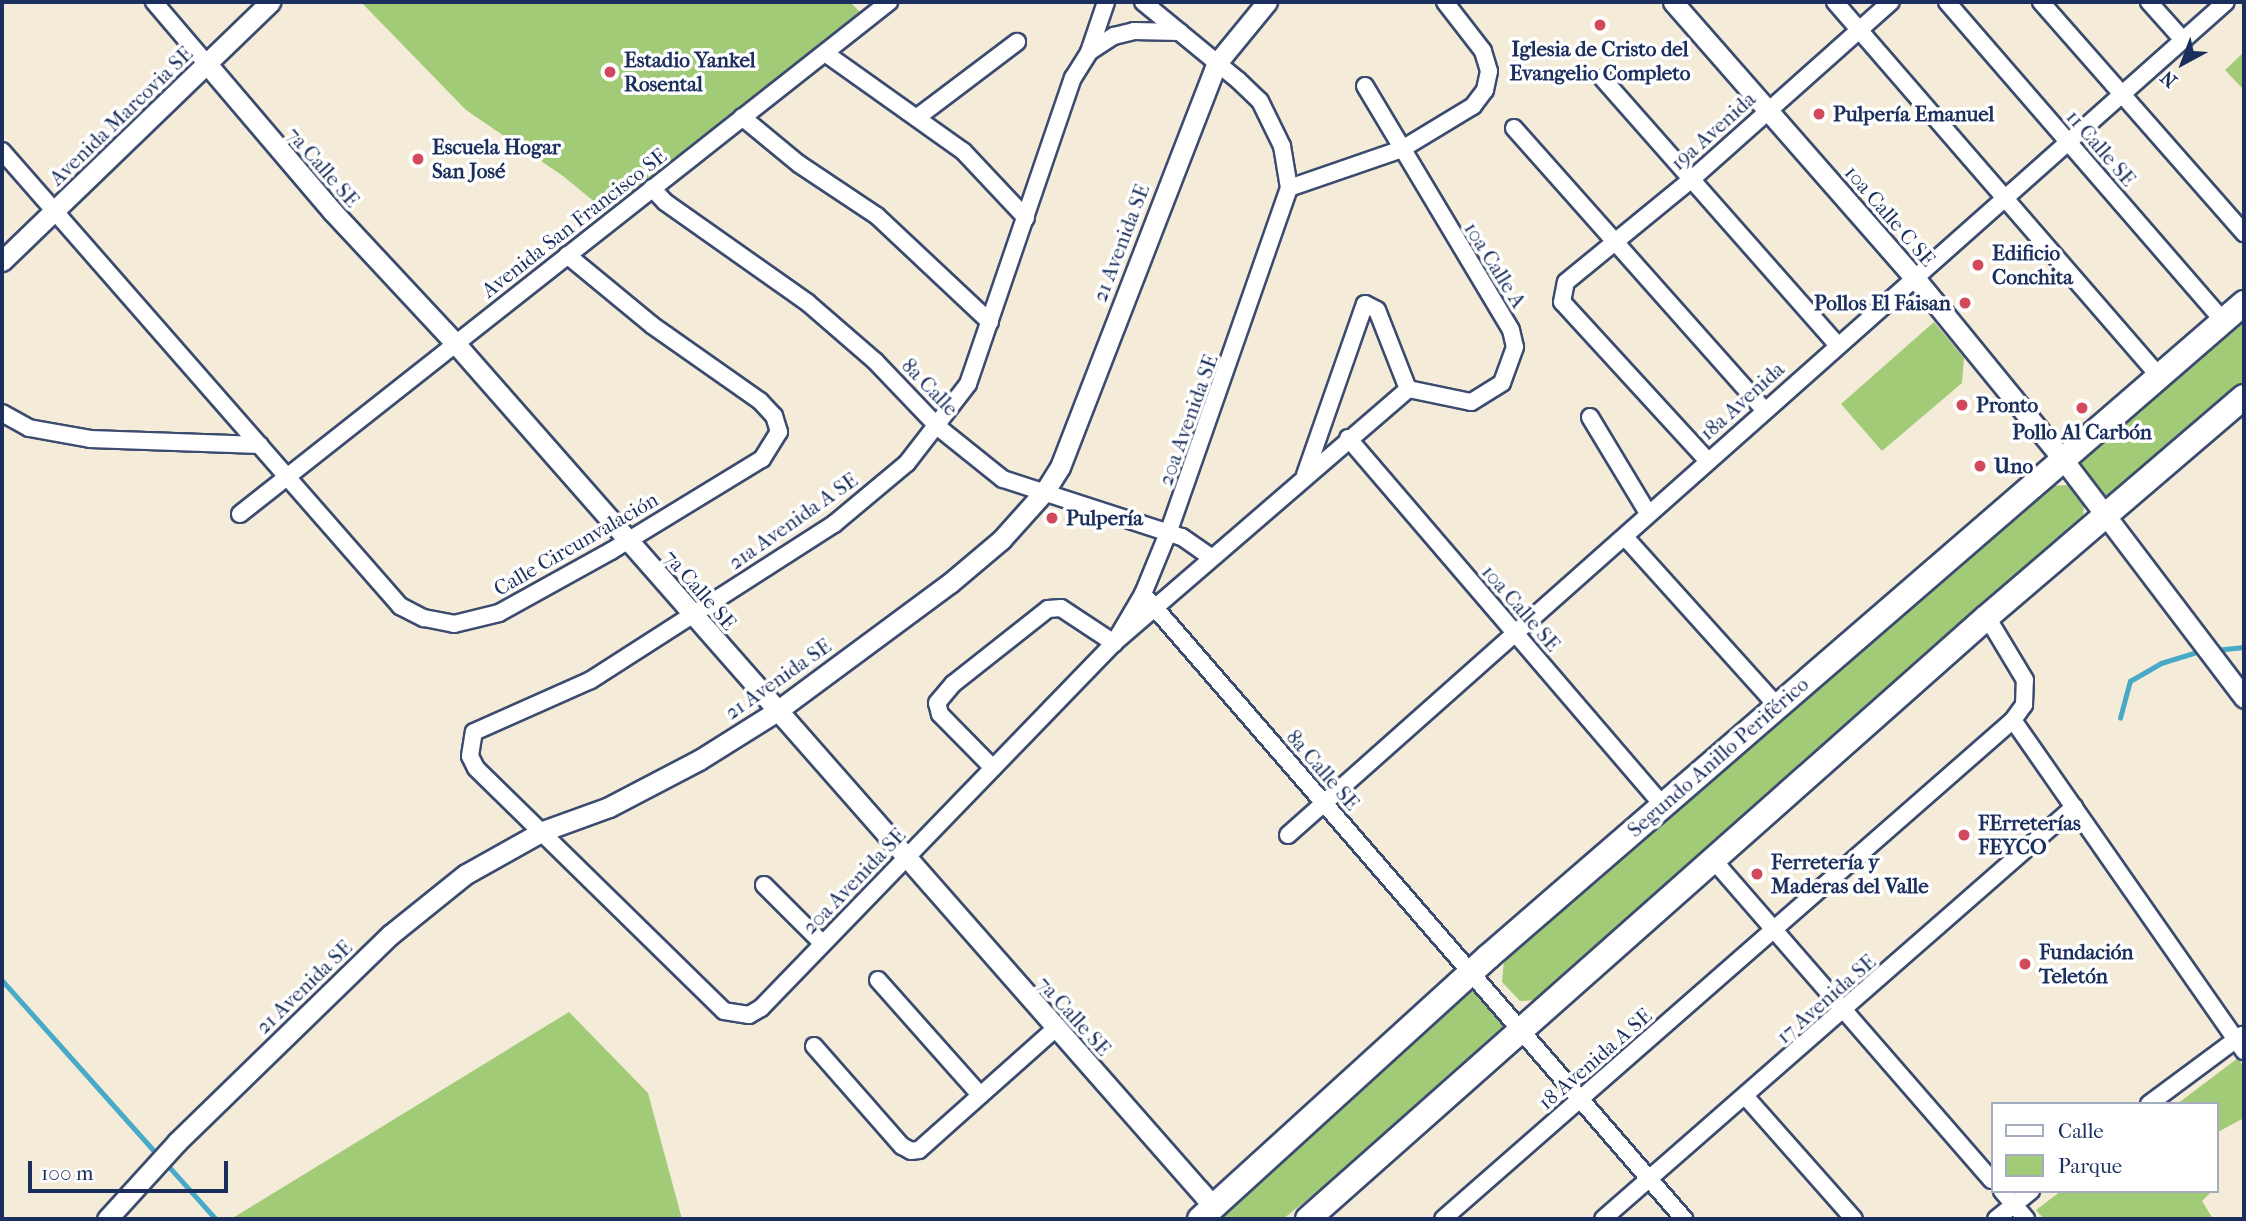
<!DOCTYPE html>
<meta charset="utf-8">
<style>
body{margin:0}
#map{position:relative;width:2246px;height:1221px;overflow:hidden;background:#f4ecd8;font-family:"IM FELL French Canon",serif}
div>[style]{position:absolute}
.green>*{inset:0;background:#a2cb77}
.stream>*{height:4.5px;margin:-2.25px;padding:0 2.25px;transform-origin:2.25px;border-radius:2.25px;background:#49aac8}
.roads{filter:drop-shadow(2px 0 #3c4b70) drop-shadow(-2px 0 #3c4b70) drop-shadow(0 2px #3c4b70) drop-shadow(0 -2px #3c4b70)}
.minor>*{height:16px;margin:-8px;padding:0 8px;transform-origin:8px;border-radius:8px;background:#fff}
.tertiary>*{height:19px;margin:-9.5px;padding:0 9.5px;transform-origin:9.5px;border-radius:9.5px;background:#fff}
.primary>*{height:24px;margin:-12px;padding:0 12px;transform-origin:12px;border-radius:12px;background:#fff}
.dots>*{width:19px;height:19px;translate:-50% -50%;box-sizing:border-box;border:4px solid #fff;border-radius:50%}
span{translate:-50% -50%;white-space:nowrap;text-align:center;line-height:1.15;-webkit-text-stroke:7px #fff;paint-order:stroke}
.poi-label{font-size:21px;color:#1b2f5e;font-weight:700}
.left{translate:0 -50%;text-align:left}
.right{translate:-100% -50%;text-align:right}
.street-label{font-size:21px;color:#1b2f5e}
.frame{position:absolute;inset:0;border:4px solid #1b2f5e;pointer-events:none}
.legend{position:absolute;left:1991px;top:1102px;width:228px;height:91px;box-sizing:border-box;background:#fff;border:2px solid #a4acbf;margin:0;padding:9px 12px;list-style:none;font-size:21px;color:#1b2f5e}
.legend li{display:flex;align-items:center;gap:14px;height:35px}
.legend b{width:35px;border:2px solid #a4acbf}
.north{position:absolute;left:2148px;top:28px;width:70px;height:70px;-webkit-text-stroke:5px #fff;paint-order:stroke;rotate:221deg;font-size:19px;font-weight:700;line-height:28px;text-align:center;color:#1b2f5e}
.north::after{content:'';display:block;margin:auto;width:24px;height:32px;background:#1b2f5e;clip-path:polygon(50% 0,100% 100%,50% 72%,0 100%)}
.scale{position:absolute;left:28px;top:1161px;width:200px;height:32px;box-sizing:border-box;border:4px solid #1b2f5e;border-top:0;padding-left:9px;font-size:21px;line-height:24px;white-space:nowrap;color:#1b2f5e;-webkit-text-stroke:5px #fff;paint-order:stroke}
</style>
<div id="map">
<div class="green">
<div style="clip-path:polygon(361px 2px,850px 2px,863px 15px,608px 213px,563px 176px,466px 110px)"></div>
<div style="clip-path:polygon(2244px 52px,2244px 90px,2225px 70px)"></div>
<div style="clip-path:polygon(2244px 305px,2244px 395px,2114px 509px,2071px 458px)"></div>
<div style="clip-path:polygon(1934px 322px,1964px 358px,1962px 383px,1882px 451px,1841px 404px)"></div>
<div style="clip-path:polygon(2068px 485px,2084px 501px,2083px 520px,1539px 1000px,1520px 1001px,1502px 982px,1504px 960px,2050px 486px)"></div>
<div style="clip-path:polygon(1471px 983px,1513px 1036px,1283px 1219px,1209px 1219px)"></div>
<div style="clip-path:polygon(569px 1012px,648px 1093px,682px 1219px,231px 1219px)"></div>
<div style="clip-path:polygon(2238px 1058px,2244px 1068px,2244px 1118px,2216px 1133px,2216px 1104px,2177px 1104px)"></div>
<div style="clip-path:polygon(2061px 1191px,2212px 1191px,2202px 1201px,2213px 1219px,2044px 1219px,2036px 1210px)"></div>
</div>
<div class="stream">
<div style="left:2215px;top:650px;width:29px;rotate:-6deg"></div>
<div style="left:2120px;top:718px;width:38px;rotate:-75deg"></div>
<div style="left:2130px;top:681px;width:36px;rotate:-30deg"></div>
<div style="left:2161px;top:663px;width:41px;rotate:-17.1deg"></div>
<div style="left:2px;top:980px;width:236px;rotate:48.3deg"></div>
<div style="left:165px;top:1162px;width:76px;rotate:48.2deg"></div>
</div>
<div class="roads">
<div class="minor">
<div style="left:154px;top:2px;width:82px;rotate:49.5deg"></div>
<div style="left:1143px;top:2px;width:123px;rotate:39.4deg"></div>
<div style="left:1238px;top:80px;width:30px;rotate:44deg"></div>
<div style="left:1260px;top:101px;width:50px;rotate:63.9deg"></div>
<div style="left:1282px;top:146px;width:43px;rotate:80.5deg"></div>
<div style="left:1289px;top:188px;width:366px;rotate:109.3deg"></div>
<div style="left:1168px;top:533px;width:66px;rotate:112.3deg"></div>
<div style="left:1143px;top:594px;width:57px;rotate:120.6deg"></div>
<div style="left:1114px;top:643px;width:508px;rotate:134.04deg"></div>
<div style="left:761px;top:1008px;width:14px;rotate:150deg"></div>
<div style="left:749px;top:1015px;width:25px;rotate:-171deg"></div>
<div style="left:724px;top:1011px;width:347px;rotate:-135.6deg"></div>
<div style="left:476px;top:768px;width:13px;rotate:-117deg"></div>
<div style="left:470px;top:756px;width:24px;rotate:-81deg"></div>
<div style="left:474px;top:732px;width:128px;rotate:-24deg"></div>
<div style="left:591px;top:680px;width:289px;rotate:-32.7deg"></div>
<div style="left:834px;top:524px;width:95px;rotate:-39.9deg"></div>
<div style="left:907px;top:463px;width:100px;rotate:-52.3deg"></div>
<div style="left:968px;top:384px;width:324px;rotate:-71.1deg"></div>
<div style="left:1073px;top:78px;width:31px;rotate:-58deg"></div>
<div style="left:1089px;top:52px;width:30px;rotate:-33deg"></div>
<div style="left:1114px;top:36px;width:21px;rotate:-14deg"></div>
<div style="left:1134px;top:31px;width:46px;rotate:1.2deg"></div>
<div style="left:1835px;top:2px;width:495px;rotate:49.1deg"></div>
<div style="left:1947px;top:2px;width:422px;rotate:49.1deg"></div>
<div style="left:2041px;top:2px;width:308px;rotate:48.7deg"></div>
<div style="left:2149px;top:2px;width:51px;rotate:48.2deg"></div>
<div style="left:1089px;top:52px;width:53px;rotate:-71.2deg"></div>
<div style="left:825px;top:53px;width:169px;rotate:35.4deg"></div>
<div style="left:963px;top:151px;width:92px;rotate:46.8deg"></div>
<div style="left:1603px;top:79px;width:354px;rotate:48.6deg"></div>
<div style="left:1365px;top:86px;width:284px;rotate:59.1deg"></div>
<div style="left:1511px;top:330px;width:17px;rotate:77deg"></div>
<div style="left:1515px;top:347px;width:38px;rotate:110deg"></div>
<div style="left:1502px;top:383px;width:36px;rotate:148deg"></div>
<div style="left:1471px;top:402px;width:64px;rotate:-168.3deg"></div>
<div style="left:919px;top:116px;width:123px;rotate:-37.1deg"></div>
<div style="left:742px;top:117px;width:74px;rotate:39.5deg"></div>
<div style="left:799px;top:164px;width:94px;rotate:33.7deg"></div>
<div style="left:877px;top:216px;width:155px;rotate:43.2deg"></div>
<div style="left:1514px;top:128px;width:377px;rotate:48.4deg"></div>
<div style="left:2px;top:151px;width:605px;rotate:48.82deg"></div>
<div style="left:400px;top:606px;width:27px;rotate:27deg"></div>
<div style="left:424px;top:618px;width:31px;rotate:11deg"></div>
<div style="left:454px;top:624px;width:46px;rotate:-13.7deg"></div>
<div style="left:499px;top:613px;width:128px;rotate:-29deg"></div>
<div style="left:611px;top:551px;width:177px;rotate:-31.4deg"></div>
<div style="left:762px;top:459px;width:32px;rotate:-58deg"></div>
<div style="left:779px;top:432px;width:17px;rotate:-107deg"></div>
<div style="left:774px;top:416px;width:21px;rotate:-133deg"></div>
<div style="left:760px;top:401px;width:132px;rotate:-144.9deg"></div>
<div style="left:652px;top:325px;width:110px;rotate:-140.5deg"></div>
<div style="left:652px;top:188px;width:19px;rotate:47deg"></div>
<div style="left:665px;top:202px;width:175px;rotate:35.2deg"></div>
<div style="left:808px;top:303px;width:89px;rotate:40.9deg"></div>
<div style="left:875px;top:361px;width:91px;rotate:46.3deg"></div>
<div style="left:938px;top:427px;width:83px;rotate:38.7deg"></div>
<div style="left:1003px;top:479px;width:188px;rotate:18deg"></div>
<div style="left:1182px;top:537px;width:33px;rotate:35deg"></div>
<div style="left:1289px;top:188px;width:120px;rotate:-19deg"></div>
<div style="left:1402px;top:149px;width:83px;rotate:-31.2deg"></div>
<div style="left:1473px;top:106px;width:20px;rotate:-53deg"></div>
<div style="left:1485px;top:90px;width:19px;rotate:-78deg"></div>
<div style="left:1489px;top:71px;width:21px;rotate:-107deg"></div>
<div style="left:1483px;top:51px;width:62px;rotate:-127.8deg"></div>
<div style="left:2px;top:413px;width:31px;rotate:29deg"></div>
<div style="left:29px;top:428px;width:62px;rotate:10.2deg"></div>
<div style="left:90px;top:439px;width:170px;rotate:2deg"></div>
<div style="left:1590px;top:417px;width:112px;rotate:58.9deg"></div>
<div style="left:1348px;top:438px;width:484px;rotate:49.4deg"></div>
<div style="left:1707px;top:460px;width:214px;rotate:-132.5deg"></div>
<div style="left:1562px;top:302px;width:20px;rotate:-79deg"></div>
<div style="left:1566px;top:282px;width:163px;rotate:-39.3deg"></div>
<div style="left:1692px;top:179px;width:266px;rotate:-41.7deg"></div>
<div style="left:1305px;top:475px;width:181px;rotate:-70.7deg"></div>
<div style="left:1365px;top:304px;width:13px;rotate:27deg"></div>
<div style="left:1377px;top:310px;width:85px;rotate:68.6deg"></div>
<div style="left:240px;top:514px;width:827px;rotate:-38.27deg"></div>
<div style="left:1625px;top:537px;width:227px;rotate:48deg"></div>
<div style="left:1143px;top:594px;width:827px;rotate:49.12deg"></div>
<div style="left:2013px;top:720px;width:404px;rotate:55.1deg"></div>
<div style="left:993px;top:768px;width:76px;rotate:-134.5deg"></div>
<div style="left:940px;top:714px;width:11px;rotate:-105deg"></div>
<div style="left:937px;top:703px;width:25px;rotate:-50deg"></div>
<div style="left:953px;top:684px;width:121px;rotate:-38.3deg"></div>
<div style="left:1048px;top:609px;width:13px;rotate:-4deg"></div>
<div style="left:1061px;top:608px;width:64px;rotate:33.4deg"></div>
<div style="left:1114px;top:643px;width:389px;rotate:-40.8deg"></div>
<div style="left:1288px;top:835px;width:1254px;rotate:-41.61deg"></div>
<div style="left:1716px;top:863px;width:420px;rotate:49deg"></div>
<div style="left:764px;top:885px;width:83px;rotate:45deg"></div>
<div style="left:878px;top:980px;width:154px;rotate:48.4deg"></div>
<div style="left:814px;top:1046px;width:133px;rotate:48.7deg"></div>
<div style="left:902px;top:1146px;width:10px;rotate:29deg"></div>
<div style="left:911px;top:1151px;width:8px;rotate:-7deg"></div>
<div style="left:919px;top:1150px;width:182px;rotate:-41.7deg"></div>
<div style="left:1746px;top:1097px;width:163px;rotate:48.5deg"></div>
<div style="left:2149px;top:1104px;width:116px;rotate:-36.6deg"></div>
<div style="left:2002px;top:1191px;width:37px;rotate:49deg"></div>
<div style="left:1443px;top:1219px;width:758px;rotate:-41.2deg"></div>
<div style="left:2013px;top:720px;width:19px;rotate:-54deg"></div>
<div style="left:2024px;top:705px;width:25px;rotate:-88deg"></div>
<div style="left:2025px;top:680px;width:74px;rotate:-121.1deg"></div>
<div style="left:1603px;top:1219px;width:626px;rotate:-41.18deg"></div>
<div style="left:1996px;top:1219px;width:45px;rotate:-38.7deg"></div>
</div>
<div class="tertiary">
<div style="left:1673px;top:2px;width:367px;rotate:48.8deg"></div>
<div style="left:1915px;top:278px;width:232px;rotate:50.8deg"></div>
<div style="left:2062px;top:458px;width:301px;rotate:52.8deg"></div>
<div style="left:207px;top:64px;width:194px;rotate:49.6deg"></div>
<div style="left:333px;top:212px;width:179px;rotate:47deg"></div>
<div style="left:455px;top:343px;width:1150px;rotate:48.7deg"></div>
<div style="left:2px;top:261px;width:373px;rotate:-44deg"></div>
<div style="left:107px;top:1219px;width:104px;rotate:-47.7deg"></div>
<div style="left:177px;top:1142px;width:297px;rotate:-44.2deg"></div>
<div style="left:390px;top:935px;width:97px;rotate:-38.8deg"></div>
<div style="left:466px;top:874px;width:88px;rotate:-29.2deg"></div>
<div style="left:543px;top:831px;width:70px;rotate:-20deg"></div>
<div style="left:609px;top:807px;width:102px;rotate:-27.6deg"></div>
<div style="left:699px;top:760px;width:92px;rotate:-32.1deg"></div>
<div style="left:777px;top:711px;width:215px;rotate:-36.5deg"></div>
<div style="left:950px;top:583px;width:67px;rotate:-40.1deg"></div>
<div style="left:1001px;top:540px;width:66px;rotate:-48.1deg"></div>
<div style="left:1045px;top:491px;width:28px;rotate:-58deg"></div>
<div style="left:1060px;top:467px;width:433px;rotate:-68.8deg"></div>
<div style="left:1217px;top:63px;width:79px;rotate:-50.7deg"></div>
</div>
<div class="primary">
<div style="left:1200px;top:1219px;width:389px;rotate:-42.3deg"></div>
<div style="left:1488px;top:957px;width:1000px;rotate:-40.86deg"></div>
<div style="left:1308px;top:1219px;width:907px;rotate:-41.56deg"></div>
<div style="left:1987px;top:617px;width:338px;rotate:-40.6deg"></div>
</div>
</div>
<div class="dots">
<div style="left:1600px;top:25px;background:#d1495b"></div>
<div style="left:610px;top:72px;background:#d1495b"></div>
<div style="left:1819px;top:114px;background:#d1495b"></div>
<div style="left:418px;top:159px;background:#d1495b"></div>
<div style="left:1978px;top:265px;background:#d1495b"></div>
<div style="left:1965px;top:303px;background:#d1495b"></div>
<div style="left:1962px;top:405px;background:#d1495b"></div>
<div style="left:2082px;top:408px;background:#d1495b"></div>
<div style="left:1980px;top:466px;background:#d1495b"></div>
<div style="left:1052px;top:518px;background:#d1495b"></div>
<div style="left:1964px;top:835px;background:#d1495b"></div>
<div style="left:1757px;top:874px;background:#d1495b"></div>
<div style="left:2025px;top:964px;background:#d1495b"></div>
</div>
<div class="poi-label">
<span style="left:1600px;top:61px">Iglesia de Cristo del<br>Evangelio Completo</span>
<span class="left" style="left:624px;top:72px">Estadio Yankel<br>Rosental</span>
<span class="left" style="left:1833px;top:114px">Pulpería Emanuel</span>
<span class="left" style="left:432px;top:159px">Escuela Hogar<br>San José</span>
<span class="left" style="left:1992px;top:265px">Edificio<br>Conchita</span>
<span class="right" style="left:1951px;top:303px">Pollos El Faisan</span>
<span class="left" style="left:1976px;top:405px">Pronto</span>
<span style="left:2082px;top:432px">Pollo Al Carbón</span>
<span class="left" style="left:1994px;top:466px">Uno</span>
<span class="left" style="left:1066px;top:518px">Pulpería</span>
<span class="left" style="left:1978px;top:835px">FErreterías<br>FEYCO</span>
<span class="left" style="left:1771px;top:874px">Ferretería y<br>Maderas del Valle</span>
<span class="left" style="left:2039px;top:964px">Fundación<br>Teletón</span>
</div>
<div class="street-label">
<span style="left:121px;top:116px;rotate:-44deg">Avenida Marcovia SE</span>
<span style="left:1713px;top:131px;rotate:-42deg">19a Avenida</span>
<span style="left:2101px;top:148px;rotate:49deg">11 Calle SE</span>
<span style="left:323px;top:167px;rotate:49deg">7a Calle SE</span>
<span style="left:1890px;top:216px;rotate:49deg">10a Calle C SE</span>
<span style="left:574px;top:223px;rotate:-38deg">Avenida San Francisco SE</span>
<span style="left:1121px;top:243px;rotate:-69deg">21 Avenida SE</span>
<span style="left:1495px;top:265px;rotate:58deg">10a Calle A</span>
<span style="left:930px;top:387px;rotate:46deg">8a Calle</span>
<span style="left:1742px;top:401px;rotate:-42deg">18a Avenida</span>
<span style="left:1188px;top:420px;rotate:-70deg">20a Avenida SE</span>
<span style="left:793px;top:521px;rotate:-35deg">21a Avenida A SE</span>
<span style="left:576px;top:544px;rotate:-30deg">Calle Circunvalación</span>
<span style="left:700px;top:590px;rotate:49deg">7a Calle SE</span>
<span style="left:1521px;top:608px;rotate:49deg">10a Calle SE</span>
<span style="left:778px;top:679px;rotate:-35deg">21 Avenida SE</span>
<span style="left:1718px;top:757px;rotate:-41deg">Segundo Anillo Periférico</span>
<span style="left:1323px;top:770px;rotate:49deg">8a Calle SE</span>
<span style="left:854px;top:881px;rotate:-46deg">20a Avenida SE</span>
<span style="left:304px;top:987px;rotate:-44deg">21 Avenida SE</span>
<span style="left:1826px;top:999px;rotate:-41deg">17 Avenida SE</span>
<span style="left:1074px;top:1016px;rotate:48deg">7a Calle SE</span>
<span style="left:1595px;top:1059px;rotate:-41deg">18 Avenida A SE</span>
</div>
<div class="frame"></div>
<ul class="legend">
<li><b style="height:9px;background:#fff"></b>Calle</li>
<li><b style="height:19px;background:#a2cb77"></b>Parque</li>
</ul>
<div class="north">N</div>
<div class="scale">100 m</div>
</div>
